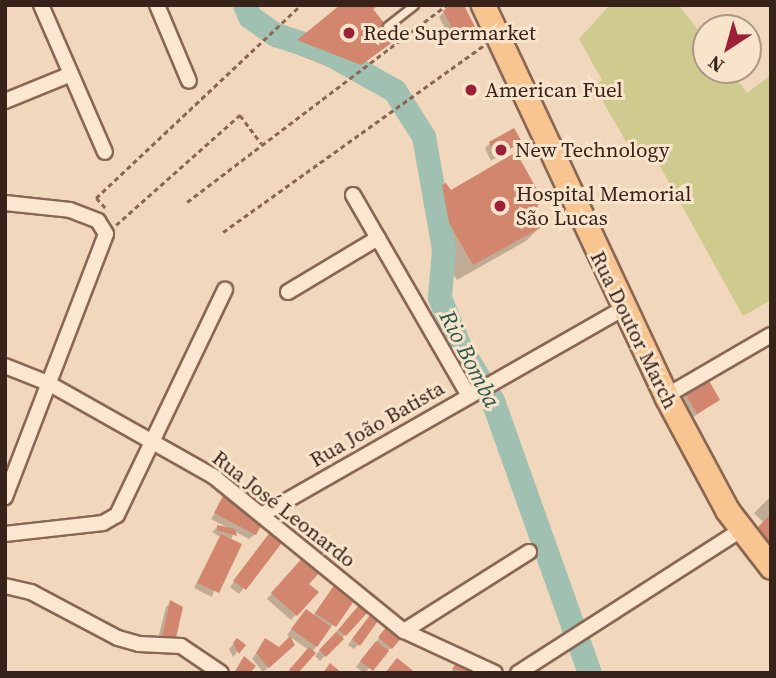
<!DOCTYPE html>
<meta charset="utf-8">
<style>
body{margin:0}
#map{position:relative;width:776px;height:678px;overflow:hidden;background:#f1d7bb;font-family:"Source Serif 4",serif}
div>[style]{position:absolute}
.green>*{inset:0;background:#cfcb8f}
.shadow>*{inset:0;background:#0003}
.river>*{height:24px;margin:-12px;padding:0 12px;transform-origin:12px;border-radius:12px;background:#a0c1b1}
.building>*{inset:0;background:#d2866e}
.path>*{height:2.5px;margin-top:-1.25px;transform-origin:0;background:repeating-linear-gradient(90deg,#896754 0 5px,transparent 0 8.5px)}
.roads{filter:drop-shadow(2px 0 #896754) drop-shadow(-2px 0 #896754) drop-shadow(0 2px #896754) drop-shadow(0 -2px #896754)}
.lane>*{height:7px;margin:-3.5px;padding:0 3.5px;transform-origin:3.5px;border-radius:3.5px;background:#fbe6cf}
.street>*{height:14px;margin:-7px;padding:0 7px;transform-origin:7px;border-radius:7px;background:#fbe6cf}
.primary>*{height:23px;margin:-11.5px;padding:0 11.5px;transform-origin:11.5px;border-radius:11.5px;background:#f8c48f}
.dots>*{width:19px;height:19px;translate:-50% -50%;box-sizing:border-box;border:4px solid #f8e3cb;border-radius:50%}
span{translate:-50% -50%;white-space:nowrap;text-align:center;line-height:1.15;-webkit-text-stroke:6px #f8e3cb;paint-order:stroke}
.poi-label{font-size:21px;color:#37231a}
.left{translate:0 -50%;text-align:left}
.street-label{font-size:21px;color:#37231a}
.water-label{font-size:23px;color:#28584c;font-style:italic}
.frame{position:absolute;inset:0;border:7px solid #37231a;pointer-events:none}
.north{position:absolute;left:692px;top:14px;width:70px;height:70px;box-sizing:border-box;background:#f8e3cb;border:2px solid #ab9684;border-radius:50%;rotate:216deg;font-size:19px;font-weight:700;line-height:28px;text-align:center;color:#37231a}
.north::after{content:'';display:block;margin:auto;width:24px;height:32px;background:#9c2037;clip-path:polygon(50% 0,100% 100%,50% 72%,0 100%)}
</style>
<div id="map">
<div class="green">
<div style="clip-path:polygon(610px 5px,679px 5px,706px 41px,706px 70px,729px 70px,747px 93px,771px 75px,771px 300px,743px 316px,651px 150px,636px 159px,594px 86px,602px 80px,579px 39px)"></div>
</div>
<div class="shadow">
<div style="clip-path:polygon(343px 5px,379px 5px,372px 10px,395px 39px,349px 75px,288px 51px)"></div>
<div style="clip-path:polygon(444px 12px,473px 27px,452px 41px,439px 17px)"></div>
<div style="clip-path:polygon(520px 142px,491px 161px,485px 148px,490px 143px)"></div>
<div style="clip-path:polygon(523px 186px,542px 225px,526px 241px,457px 280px,433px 239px,427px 203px,443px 187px,450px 192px)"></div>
<div style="clip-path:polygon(685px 393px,718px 400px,692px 418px,680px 398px)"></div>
<div style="clip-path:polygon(225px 496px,255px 534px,249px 539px,234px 531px,212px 597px,194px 588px,220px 537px,212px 532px,217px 527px,230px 529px,211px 519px)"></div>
<div style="clip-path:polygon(771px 496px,771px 571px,764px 523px,754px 513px)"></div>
<div style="clip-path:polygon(266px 538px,281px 540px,239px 594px,230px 587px)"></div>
<div style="clip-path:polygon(300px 562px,307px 584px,316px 592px,291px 620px,267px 599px)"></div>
<div style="clip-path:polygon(335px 586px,353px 598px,296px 673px,288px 673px,309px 650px,287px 635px,306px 611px,313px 616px)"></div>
<div style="clip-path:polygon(171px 602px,174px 641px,157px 643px,166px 607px)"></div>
<div style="clip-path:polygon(354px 612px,346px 634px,320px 661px,315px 656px)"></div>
<div style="clip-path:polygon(365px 623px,359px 644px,354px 649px,348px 645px)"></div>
<div style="clip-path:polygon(384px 632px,391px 648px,364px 673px,356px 667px)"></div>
<div style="clip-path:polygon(237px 640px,243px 645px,233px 657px,229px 649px)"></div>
<div style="clip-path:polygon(265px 641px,279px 649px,293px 645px,263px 672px,252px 659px)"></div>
<div style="clip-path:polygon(458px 663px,470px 673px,450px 673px)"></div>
</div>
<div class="river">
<div style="left:245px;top:5px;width:13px;rotate:67deg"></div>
<div style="left:250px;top:17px;width:32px;rotate:35deg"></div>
<div style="left:276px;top:35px;width:48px;rotate:18.1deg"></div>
<div style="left:322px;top:50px;width:84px;rotate:29.3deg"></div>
<div style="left:395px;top:91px;width:54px;rotate:57.8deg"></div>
<div style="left:424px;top:137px;width:114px;rotate:79.9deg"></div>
<div style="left:444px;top:249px;width:49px;rotate:94.7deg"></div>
<div style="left:440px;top:298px;width:53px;rotate:67.8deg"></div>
<div style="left:460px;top:347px;width:63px;rotate:58.6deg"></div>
<div style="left:493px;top:401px;width:289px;rotate:70.4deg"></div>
</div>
<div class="building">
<div style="clip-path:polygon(340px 5px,378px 5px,373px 9px,397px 39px,361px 65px,297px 40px)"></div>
<div style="clip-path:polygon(450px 5px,464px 5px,475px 27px,457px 37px,443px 11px)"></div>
<div style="clip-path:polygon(514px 128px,522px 142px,496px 157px,489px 142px)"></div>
<div style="clip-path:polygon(516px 152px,539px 193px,537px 214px,544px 226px,473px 265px,449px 223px,442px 185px,446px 183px,451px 190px)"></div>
<div style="clip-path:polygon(707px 377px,720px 400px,697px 414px,684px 391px)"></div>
<div style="clip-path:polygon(224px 494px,266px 516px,256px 535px,214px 513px)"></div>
<div style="clip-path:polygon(771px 514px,771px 549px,754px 531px)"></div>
<div style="clip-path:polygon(217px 525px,235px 529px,237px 536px,217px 530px)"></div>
<div style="clip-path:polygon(271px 531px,284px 540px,246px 590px,233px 581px)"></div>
<div style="clip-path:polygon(221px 534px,242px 544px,219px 593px,197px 583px)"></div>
<div style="clip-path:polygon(305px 555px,322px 570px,309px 584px,319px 592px,297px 616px,271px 593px)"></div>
<div style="clip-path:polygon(335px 584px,356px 598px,336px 627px,315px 613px)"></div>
<div style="clip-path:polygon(170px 600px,183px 607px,175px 642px,162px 638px)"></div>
<div style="clip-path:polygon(359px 605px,368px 612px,346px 636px,338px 630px)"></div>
<div style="clip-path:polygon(306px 609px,331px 627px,317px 647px,291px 629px)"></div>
<div style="clip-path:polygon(370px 615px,378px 621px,360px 646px,352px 639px)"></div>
<div style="clip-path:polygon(389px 624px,403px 636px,392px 649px,378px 637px)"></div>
<div style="clip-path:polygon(336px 632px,344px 639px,326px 657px,319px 650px)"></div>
<div style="clip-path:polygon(290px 636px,295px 645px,269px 668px,256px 653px,265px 638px,279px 647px)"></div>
<div style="clip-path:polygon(237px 638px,246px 645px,239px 654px,233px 643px)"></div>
<div style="clip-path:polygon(376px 641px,389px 651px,373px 671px,360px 661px)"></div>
<div style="clip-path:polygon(309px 647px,316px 653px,298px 673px,292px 673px,289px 670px)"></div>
<div style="clip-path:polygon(244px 656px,256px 666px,250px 673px,234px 673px)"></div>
<div style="clip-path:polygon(397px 658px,416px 673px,385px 673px)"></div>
<div style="clip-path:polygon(458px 661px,473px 673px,452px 669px)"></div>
<div style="clip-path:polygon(330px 663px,342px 673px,323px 673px)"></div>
</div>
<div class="path">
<div style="left:187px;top:202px;width:326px;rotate:-37.2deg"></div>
<div style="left:105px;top:208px;width:13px;rotate:-132deg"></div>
<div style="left:96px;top:198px;width:282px;rotate:-43.3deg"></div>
<div style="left:116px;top:225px;width:166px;rotate:-41.6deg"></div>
<div style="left:240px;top:115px;width:36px;rotate:53deg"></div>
<div style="left:223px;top:232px;width:320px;rotate:-35.6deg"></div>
</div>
<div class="roads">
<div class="lane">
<div style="left:387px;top:26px;width:34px;rotate:-38deg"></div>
</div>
<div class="street">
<div style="left:41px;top:5px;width:160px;rotate:66.5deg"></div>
<div style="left:157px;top:5px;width:82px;rotate:67.2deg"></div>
<div style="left:5px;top:101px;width:71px;rotate:-22.2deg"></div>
<div style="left:353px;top:195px;width:232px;rotate:60deg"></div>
<div style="left:5px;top:203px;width:65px;rotate:6.1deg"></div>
<div style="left:70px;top:210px;width:30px;rotate:21deg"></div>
<div style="left:98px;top:221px;width:15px;rotate:58deg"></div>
<div style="left:106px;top:234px;width:282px;rotate:111deg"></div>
<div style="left:288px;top:292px;width:105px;rotate:-31deg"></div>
<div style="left:5px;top:366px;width:46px;rotate:21.6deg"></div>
<div style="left:48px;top:383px;width:189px;rotate:29.4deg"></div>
<div style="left:213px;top:476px;width:246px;rotate:39.1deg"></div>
<div style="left:404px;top:631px;width:100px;rotate:24.8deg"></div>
<div style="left:666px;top:396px;width:121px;rotate:-30.2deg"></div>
<div style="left:263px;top:514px;width:413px;rotate:-29.7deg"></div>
<div style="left:5px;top:534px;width:99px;rotate:-6.4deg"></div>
<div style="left:103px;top:523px;width:16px;rotate:-30deg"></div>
<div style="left:117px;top:515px;width:250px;rotate:-64.4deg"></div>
<div style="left:5px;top:586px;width:27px;rotate:13deg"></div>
<div style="left:31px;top:592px;width:98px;rotate:27.9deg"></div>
<div style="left:118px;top:638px;width:22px;rotate:16deg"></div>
<div style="left:139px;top:644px;width:42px;rotate:2.7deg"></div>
<div style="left:181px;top:646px;width:48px;rotate:34deg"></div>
<div style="left:404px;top:631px;width:148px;rotate:-32.3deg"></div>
<div style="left:518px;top:673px;width:265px;rotate:-32.7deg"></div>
</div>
<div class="primary">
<div style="left:483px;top:5px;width:432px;rotate:64.9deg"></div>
<div style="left:666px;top:396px;width:129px;rotate:61.8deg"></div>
<div style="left:727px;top:510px;width:72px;rotate:52.3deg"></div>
</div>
</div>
<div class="dots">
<div style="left:349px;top:33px;background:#9c2037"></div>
<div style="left:471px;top:90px;background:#9c2037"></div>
<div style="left:501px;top:150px;background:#9c2037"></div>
<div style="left:500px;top:206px;background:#9c2037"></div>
</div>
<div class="poi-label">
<span class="left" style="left:363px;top:33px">Rede Supermarket</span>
<span class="left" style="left:485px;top:90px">American Fuel</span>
<span class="left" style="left:515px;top:150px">New Technology</span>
<span class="left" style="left:516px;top:206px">Hospital Memorial<br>São Lucas</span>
</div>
<div class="street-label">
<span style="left:634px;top:330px;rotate:64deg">Rua Doutor March</span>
<span style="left:377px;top:424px;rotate:-30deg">Rua João Batista</span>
<span style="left:284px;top:509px;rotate:38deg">Rua José Leonardo</span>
</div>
<div class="water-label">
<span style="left:470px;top:359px;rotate:63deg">Rio Bomba</span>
</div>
<div class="frame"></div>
<div class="north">N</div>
</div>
